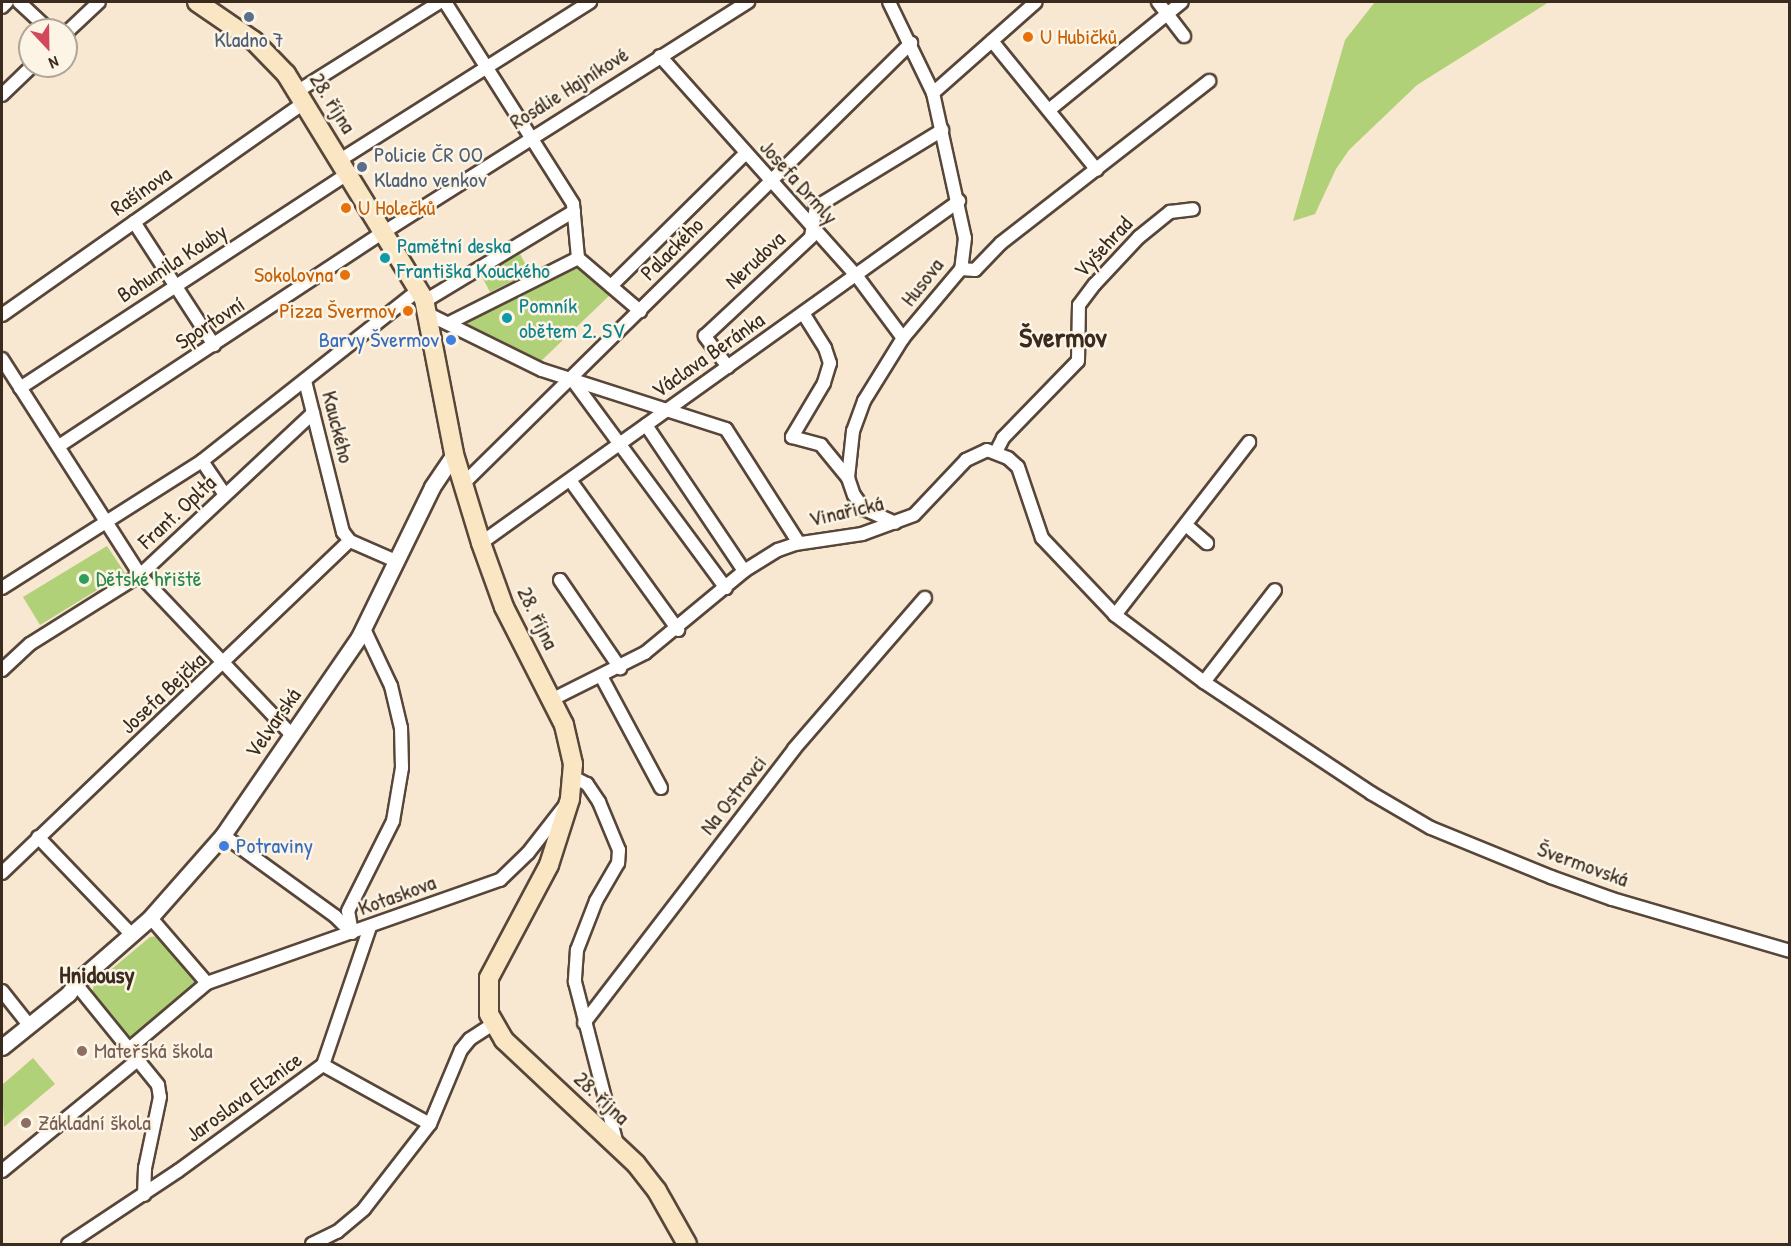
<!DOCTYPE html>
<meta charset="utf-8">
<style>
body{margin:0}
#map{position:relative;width:1791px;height:1246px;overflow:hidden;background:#f8e7d1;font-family:"Patrick Hand",sans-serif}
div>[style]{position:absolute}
.green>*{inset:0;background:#b1d178}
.roads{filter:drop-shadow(2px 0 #574639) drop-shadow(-2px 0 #574639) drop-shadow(0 2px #574639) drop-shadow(0 -2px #574639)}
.minor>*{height:12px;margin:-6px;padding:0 6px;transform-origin:6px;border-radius:6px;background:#fff}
.tertiary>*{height:15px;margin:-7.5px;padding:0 7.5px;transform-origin:7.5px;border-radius:7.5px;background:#fff}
.secondary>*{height:18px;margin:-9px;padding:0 9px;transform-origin:9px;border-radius:9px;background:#fbe6c4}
.dots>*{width:16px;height:16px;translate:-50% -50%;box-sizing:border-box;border:3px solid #fcf5e5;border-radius:50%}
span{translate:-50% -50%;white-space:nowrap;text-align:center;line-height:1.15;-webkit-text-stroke:5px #fcf5e5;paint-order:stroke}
.food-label{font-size:22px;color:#c56008}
.left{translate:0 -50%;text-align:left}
.right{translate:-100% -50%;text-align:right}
.service-label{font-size:22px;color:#4e5e75}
.street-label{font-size:22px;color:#3b2a1e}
.culture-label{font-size:22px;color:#0d838f}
.shop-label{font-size:22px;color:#366cbe}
.leisure-label{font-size:22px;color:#27864d}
.education-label{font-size:22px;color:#785e54}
.neighbourhood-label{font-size:24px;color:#3b2a1e;font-weight:700}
.district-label{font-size:28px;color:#3b2a1e;font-weight:700}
.frame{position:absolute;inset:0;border:3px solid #3b2a1e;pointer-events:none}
.north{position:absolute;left:18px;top:18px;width:60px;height:60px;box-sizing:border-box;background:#fcf5e5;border:2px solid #afa495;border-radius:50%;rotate:158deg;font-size:16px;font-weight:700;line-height:24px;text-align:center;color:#3b2a1e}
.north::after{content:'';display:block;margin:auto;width:21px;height:27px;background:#d1495b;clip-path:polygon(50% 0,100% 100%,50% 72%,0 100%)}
</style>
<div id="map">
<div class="green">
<div style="clip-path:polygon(1375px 2px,1549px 2px,1417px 85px,1349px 150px,1336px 169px,1315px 214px,1293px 221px,1345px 40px)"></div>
<div style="clip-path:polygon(518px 250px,530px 273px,490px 292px,480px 273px)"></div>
<div style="clip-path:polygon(577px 265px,612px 293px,539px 363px,462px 325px)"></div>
<div style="clip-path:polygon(107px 546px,125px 573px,40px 625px,23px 597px)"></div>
<div style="clip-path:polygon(159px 936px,197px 978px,194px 988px,136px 1036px,127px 1036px,92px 993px,94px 984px,150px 937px)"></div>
<div style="clip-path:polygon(33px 1058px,55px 1084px,4px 1127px,2px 1085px)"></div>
</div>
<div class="roads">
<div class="minor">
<div style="left:19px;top:2px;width:41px;rotate:43deg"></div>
<div style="left:445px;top:2px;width:239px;rotate:57.6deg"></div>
<div style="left:573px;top:204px;width:54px;rotate:84.7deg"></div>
<div style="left:578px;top:258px;width:82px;rotate:40.5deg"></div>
<div style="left:889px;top:2px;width:101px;rotate:64.2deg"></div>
<div style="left:933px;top:93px;width:148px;rotate:77.6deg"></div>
<div style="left:965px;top:238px;width:31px;rotate:97deg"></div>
<div style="left:961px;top:269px;width:90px;rotate:130deg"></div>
<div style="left:903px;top:338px;width:74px;rotate:121.8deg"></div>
<div style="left:864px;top:401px;width:32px;rotate:110deg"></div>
<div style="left:853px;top:431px;width:47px;rotate:96.1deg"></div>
<div style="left:848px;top:478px;width:18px;rotate:71deg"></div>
<div style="left:854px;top:495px;width:17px;rotate:54deg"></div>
<div style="left:864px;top:509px;width:34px;rotate:24deg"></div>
<div style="left:1158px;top:2px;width:43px;rotate:52.6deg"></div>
<div style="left:2px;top:7px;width:7px;rotate:-45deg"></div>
<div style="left:66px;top:33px;width:45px;rotate:-43.2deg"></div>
<div style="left:992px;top:41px;width:166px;rotate:50.9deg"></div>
<div style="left:660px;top:56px;width:294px;rotate:48.2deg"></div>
<div style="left:856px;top:275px;width:79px;rotate:53.3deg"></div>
<div style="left:298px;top:91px;width:168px;rotate:-32.1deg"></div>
<div style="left:933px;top:93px;width:137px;rotate:-41.5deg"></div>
<div style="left:2px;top:95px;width:42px;rotate:-44deg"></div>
<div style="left:1049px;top:110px;width:171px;rotate:-39.1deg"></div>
<div style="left:340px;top:160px;width:296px;rotate:-32.3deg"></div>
<div style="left:134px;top:222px;width:147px;rotate:57deg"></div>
<div style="left:961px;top:269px;width:14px;rotate:4deg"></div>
<div style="left:975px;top:270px;width:37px;rotate:-46deg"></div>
<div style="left:1001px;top:243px;width:264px;rotate:-37.9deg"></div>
<div style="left:611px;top:286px;width:188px;rotate:-44.6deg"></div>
<div style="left:425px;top:301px;width:174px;rotate:-31.1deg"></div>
<div style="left:803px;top:313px;width:41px;rotate:57.8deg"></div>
<div style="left:825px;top:348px;width:16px;rotate:72deg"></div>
<div style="left:830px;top:363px;width:21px;rotate:107deg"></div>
<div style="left:824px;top:383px;width:63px;rotate:120.7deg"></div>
<div style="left:792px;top:437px;width:30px;rotate:15deg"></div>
<div style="left:821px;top:445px;width:43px;rotate:50.7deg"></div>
<div style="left:428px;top:314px;width:127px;rotate:26.2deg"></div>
<div style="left:542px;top:370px;width:193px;rotate:17.8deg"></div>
<div style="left:726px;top:429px;width:135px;rotate:57.4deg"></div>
<div style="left:2px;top:315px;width:370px;rotate:-35.1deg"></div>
<div style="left:449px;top:323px;width:144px;rotate:-26.7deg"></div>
<div style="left:2px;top:359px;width:256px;rotate:57.4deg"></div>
<div style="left:140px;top:575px;width:221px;rotate:46.5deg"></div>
<div style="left:728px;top:367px;width:39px;rotate:-127deg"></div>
<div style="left:705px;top:336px;width:145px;rotate:-43deg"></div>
<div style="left:811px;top:237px;width:30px;rotate:-81deg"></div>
<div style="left:816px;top:207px;width:148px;rotate:-31.4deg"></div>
<div style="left:571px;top:378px;width:261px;rotate:53.6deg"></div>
<div style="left:305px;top:381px;width:156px;rotate:75.9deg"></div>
<div style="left:343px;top:532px;width:11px;rotate:52deg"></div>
<div style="left:350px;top:541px;width:50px;rotate:23.5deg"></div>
<div style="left:20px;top:388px;width:391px;rotate:-33.2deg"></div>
<div style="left:646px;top:425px;width:176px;rotate:56.1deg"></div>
<div style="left:59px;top:446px;width:389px;rotate:-33.4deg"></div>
<div style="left:384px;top:232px;width:431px;rotate:-32.3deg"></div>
<div style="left:996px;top:452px;width:16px;rotate:-63deg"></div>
<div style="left:1003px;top:438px;width:107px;rotate:-45.8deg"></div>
<div style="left:1078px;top:361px;width:56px;rotate:-89deg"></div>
<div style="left:1079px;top:305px;width:26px;rotate:-53deg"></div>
<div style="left:1095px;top:284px;width:64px;rotate:-46.9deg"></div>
<div style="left:1139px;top:237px;width:40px;rotate:-39deg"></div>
<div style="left:1170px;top:212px;width:23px;rotate:-7deg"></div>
<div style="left:202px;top:461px;width:41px;rotate:55.9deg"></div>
<div style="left:570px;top:480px;width:185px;rotate:54.2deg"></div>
<div style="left:463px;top:484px;width:629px;rotate:-44.55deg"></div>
<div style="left:1186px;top:525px;width:28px;rotate:41deg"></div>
<div style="left:481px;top:543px;width:588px;rotate:-35.58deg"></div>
<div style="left:560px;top:580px;width:107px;rotate:55.7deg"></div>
<div style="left:2px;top:588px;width:237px;rotate:-32.4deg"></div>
<div style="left:202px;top:461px;width:278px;rotate:-38.3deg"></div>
<div style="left:1115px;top:615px;width:219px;rotate:-52.2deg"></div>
<div style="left:2px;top:670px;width:38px;rotate:-43deg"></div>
<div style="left:30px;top:644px;width:130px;rotate:-32.1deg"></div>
<div style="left:140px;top:575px;width:237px;rotate:-43.1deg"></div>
<div style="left:601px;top:676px;width:127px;rotate:61.8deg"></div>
<div style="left:1204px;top:682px;width:116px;rotate:-52.3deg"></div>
<div style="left:553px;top:699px;width:103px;rotate:-26.6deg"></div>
<div style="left:645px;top:653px;width:129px;rotate:-39.6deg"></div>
<div style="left:744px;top:571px;width:40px;rotate:-32deg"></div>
<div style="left:778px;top:550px;width:18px;rotate:-19deg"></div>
<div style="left:795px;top:544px;width:68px;rotate:-8.5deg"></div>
<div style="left:862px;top:534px;width:55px;rotate:-20.1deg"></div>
<div style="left:914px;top:515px;width:76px;rotate:-46.6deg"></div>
<div style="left:966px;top:460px;width:23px;rotate:-25deg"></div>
<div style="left:987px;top:450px;width:22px;rotate:21deg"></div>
<div style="left:1008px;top:458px;width:13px;rotate:42deg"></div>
<div style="left:1018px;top:467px;width:75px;rotate:71.3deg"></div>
<div style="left:1042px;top:538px;width:106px;rotate:46.5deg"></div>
<div style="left:1115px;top:615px;width:111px;rotate:37deg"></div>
<div style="left:1204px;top:682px;width:201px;rotate:33.6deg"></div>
<div style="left:1371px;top:793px;width:69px;rotate:30.3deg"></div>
<div style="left:1431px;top:828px;width:130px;rotate:22.2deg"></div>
<div style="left:1551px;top:877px;width:65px;rotate:19.8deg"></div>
<div style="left:1612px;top:899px;width:185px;rotate:16.3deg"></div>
<div style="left:573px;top:777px;width:16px;rotate:27deg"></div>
<div style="left:587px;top:784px;width:22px;rotate:56deg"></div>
<div style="left:599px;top:802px;width:52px;rotate:67.4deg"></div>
<div style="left:619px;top:850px;width:13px;rotate:94deg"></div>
<div style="left:618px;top:863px;width:44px;rotate:120.1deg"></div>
<div style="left:596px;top:901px;width:53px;rotate:111.2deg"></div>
<div style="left:577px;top:950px;width:32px;rotate:94deg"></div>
<div style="left:575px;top:982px;width:167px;rotate:75.5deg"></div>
<div style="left:223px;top:835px;width:138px;rotate:35.9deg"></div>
<div style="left:335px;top:916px;width:23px;rotate:45deg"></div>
<div style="left:38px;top:837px;width:136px;rotate:46.2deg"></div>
<div style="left:2px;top:873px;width:481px;rotate:-43.7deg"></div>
<div style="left:150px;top:917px;width:87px;rotate:49.2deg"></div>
<div style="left:352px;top:933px;width:22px;rotate:-100deg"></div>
<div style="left:348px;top:911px;width:101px;rotate:-63.4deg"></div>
<div style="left:393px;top:821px;width:54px;rotate:-80.4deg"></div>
<div style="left:402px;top:768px;width:40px;rotate:-91.4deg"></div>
<div style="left:401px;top:728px;width:43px;rotate:-103.4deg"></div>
<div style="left:391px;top:686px;width:63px;rotate:-115.3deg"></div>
<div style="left:76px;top:984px;width:130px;rotate:50.9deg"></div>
<div style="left:158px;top:1085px;width:12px;rotate:81deg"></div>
<div style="left:160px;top:1097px;width:73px;rotate:101.9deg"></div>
<div style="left:145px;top:1168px;width:27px;rotate:92deg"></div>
<div style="left:2px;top:991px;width:43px;rotate:51.5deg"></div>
<div style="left:584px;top:1023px;width:345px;rotate:-52.5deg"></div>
<div style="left:794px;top:749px;width:200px;rotate:-49.1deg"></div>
<div style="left:130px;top:1048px;width:101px;rotate:-40.2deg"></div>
<div style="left:207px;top:983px;width:311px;rotate:-19.4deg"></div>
<div style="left:500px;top:880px;width:39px;rotate:-44deg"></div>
<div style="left:528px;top:853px;width:58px;rotate:-52deg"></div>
<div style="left:323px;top:1065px;width:122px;rotate:28.9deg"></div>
<div style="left:2px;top:1171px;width:177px;rotate:-39.3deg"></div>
<div style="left:68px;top:1244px;width:132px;rotate:-33.6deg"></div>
<div style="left:178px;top:1171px;width:180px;rotate:-36.2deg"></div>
<div style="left:323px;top:1065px;width:146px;rotate:-71.2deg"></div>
<div style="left:312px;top:1244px;width:28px;rotate:-26deg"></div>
<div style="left:337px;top:1232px;width:35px;rotate:-40deg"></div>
<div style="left:364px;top:1209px;width:108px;rotate:-52.2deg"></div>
<div style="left:430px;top:1124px;width:80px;rotate:-67.3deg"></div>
<div style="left:461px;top:1050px;width:14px;rotate:-51deg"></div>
<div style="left:470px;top:1039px;width:27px;rotate:-33deg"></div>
</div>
<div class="tertiary">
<div style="left:2px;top:1047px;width:85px;rotate:-38.8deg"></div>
<div style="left:68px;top:994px;width:16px;rotate:-52deg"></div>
<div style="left:78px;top:981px;width:94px;rotate:-41.1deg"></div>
<div style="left:149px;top:919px;width:112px;rotate:-48.6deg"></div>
<div style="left:223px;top:835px;width:240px;rotate:-55.5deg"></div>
<div style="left:359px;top:637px;width:167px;rotate:-64deg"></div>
<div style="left:432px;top:487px;width:40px;rotate:-56deg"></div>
</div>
<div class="secondary">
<div style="left:197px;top:2px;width:69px;rotate:34.4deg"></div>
<div style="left:254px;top:41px;width:46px;rotate:45.9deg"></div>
<div style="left:286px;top:74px;width:264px;rotate:58.5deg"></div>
<div style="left:424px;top:299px;width:158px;rotate:79deg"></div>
<div style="left:454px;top:454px;width:93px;rotate:73.1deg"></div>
<div style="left:481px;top:543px;width:68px;rotate:70.2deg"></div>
<div style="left:504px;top:607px;width:132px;rotate:63deg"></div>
<div style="left:564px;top:725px;width:40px;rotate:77deg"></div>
<div style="left:573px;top:764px;width:35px;rotate:95deg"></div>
<div style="left:570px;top:799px;width:69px;rotate:107.7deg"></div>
<div style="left:549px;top:865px;width:128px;rotate:118deg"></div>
<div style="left:489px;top:978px;width:36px;rotate:90deg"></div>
<div style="left:489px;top:1014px;width:30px;rotate:60deg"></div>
<div style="left:504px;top:1040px;width:181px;rotate:43.2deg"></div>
<div style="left:636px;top:1164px;width:34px;rotate:52deg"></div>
<div style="left:657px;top:1191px;width:61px;rotate:60.5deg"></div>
</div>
</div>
<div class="dots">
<div style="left:249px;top:17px;background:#5c6f8a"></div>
<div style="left:1028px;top:37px;background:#e8710a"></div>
<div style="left:362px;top:167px;background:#5c6f8a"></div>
<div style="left:346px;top:208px;background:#e8710a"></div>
<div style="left:385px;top:258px;background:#0f9aa8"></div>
<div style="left:345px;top:275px;background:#e8710a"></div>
<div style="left:408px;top:311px;background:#e8710a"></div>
<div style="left:507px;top:318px;background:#0f9aa8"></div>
<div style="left:451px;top:340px;background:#3f7fe0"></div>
<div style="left:84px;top:579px;background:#2e9e5b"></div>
<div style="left:224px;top:846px;background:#3f7fe0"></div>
<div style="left:82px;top:1051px;background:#8d6e63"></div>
<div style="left:26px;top:1123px;background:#8d6e63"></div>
</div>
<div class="food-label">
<span class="left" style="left:1040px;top:37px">U Hubičků</span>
<span class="left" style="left:358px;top:208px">U Holečků</span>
<span class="right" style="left:333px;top:275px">Sokolovna</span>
<span class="right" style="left:396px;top:311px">Pizza Švermov</span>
</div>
<div class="service-label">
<span style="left:249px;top:40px">Kladno 7</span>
<span class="left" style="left:374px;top:167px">Policie ČR OO<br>Kladno venkov</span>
</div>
<div class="street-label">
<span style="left:569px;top:88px;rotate:-32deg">Rosálie Hajníkové</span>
<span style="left:333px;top:103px;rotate:58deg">28. října</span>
<span style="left:799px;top:182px;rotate:48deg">Josefa Drmly</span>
<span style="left:141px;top:191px;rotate:-35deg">Rašínova</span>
<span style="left:1103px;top:247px;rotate:-47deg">Vyšehrad</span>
<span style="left:672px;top:249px;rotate:-45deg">Palackého</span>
<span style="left:755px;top:260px;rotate:-43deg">Nerudova</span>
<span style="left:172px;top:263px;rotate:-33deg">Bohumila Kouby</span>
<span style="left:922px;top:282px;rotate:-52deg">Husova</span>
<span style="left:210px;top:323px;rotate:-33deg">Sportovní</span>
<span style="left:708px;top:355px;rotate:-35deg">Václava Beránka</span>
<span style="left:338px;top:427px;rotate:76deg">Kauckého</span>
<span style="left:846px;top:511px;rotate:-13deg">Vinařická</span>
<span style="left:177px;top:512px;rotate:-43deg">Frant. Oplta</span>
<span style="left:538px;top:618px;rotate:64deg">28. října</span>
<span style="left:163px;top:693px;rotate:-43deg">Josefa Bejčka</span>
<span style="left:273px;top:723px;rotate:-55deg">Velvarská</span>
<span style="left:733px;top:795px;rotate:-52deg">Na Ostrovci</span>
<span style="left:1583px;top:864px;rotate:20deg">Švermovská</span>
<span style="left:397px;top:895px;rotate:-20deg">Kotaskova</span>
<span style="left:244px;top:1097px;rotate:-36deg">Jaroslava Elznice</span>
<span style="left:602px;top:1098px;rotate:43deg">28. října</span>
</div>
<div class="culture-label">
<span class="left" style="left:397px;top:258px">Pamětní deska<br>Františka Kouckého</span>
<span class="left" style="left:519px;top:318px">Pomník<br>obětem 2. SV</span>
</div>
<div class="shop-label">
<span class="right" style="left:439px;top:340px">Barvy Švermov</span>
<span class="left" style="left:236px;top:846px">Potraviny</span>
</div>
<div class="leisure-label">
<span class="left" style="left:96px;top:579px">Dětské hřiště</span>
</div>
<div class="education-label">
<span class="left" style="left:94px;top:1051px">Mateřská škola</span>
<span class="left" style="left:38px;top:1123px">Základní škola</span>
</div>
<div class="neighbourhood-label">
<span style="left:97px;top:975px">Hnidousy</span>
</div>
<div class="district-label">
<span style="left:1063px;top:337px">Švermov</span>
</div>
<div class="frame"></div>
<div class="north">N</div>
</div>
